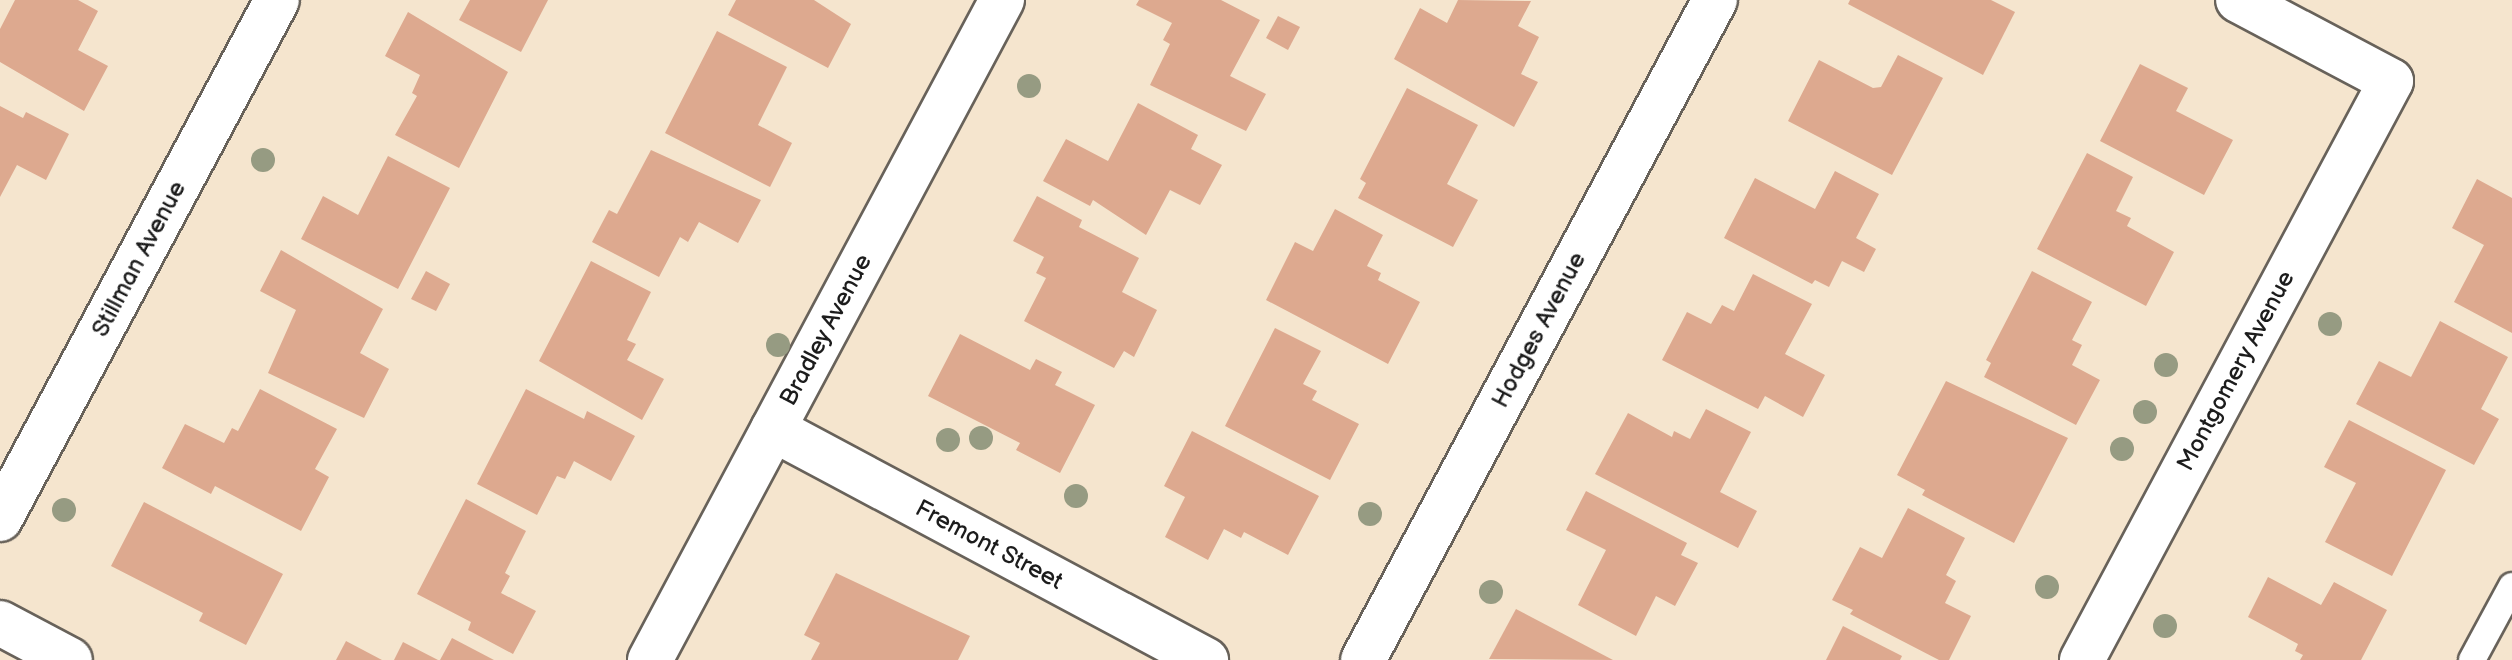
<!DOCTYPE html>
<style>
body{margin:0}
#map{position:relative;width:2512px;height:660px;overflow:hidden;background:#f5e5ce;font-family:"Balsamiq Sans",sans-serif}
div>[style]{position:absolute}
.building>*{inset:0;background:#dda98f}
.roads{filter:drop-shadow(2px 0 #68625a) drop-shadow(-2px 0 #68625a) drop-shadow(0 2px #68625a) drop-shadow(0 -2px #68625a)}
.lane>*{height:26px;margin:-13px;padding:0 13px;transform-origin:13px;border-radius:13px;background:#fff}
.street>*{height:44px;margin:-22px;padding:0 22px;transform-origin:22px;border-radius:22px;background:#fff}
.trees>*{width:24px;height:24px;margin:-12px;border-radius:50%;background:#969b82}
span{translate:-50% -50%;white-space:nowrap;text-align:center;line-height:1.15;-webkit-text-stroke:7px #fff;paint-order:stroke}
.street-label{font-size:24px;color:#1c1c1c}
</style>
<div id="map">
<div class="building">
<div style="clip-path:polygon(15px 0,78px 0,98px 11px,78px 50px,108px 66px,84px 111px,0 62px,0 29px)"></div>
<div style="clip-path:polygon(470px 0,548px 0,521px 52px,459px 20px)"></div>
<div style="clip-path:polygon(736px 0,814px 0,851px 24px,828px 68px,728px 15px)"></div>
<div style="clip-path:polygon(1139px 0,1221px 0,1260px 20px,1230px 76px,1266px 94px,1246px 131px,1150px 85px,1170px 44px,1163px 40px,1172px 23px,1136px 5px)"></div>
<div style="clip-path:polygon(1458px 0,1531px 1px,1518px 26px,1539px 37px,1521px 74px,1538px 82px,1514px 127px,1394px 59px,1420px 8px,1447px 23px)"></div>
<div style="clip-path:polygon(1850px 0,1991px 0,2015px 12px,1983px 75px,1848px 4px)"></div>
<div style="clip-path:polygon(408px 12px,508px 72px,459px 168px,395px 135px,417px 96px,412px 93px,420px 75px,385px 56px)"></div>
<div style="clip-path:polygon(1278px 16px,1300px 27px,1288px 50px,1266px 38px)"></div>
<div style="clip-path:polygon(717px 31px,787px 67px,758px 125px,792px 143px,770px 187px,665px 133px)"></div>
<div style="clip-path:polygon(1898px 55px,1943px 78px,1892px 175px,1788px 121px,1819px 60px,1873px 88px,1881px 87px)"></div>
<div style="clip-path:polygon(2140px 64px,2188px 88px,2176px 111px,2233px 140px,2204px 195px,2100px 141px)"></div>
<div style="clip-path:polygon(1407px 88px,1478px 125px,1447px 184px,1478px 200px,1453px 247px,1358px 198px,1366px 183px,1360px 179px)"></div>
<div style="clip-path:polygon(1138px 103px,1198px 135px,1191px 149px,1222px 165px,1200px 205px,1170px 190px,1146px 235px,1093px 200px,1090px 206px,1043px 181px,1066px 139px,1108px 161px)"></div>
<div style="clip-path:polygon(0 106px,23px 118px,26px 112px,69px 134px,46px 180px,17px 165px,0 197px)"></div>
<div style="clip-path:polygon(651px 150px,761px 200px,738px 243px,699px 222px,688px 242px,680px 237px,659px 277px,592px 242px,609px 210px,617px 214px)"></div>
<div style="clip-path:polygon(2087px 153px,2133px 177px,2116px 211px,2131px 218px,2127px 226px,2174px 252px,2146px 306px,2037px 249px)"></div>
<div style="clip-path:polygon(388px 156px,450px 188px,398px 289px,301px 239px,323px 196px,358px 215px)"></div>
<div style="clip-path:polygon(1835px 171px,1879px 194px,1856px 238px,1876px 249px,1864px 272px,1842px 261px,1829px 287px,1815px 280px,1812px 284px,1724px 238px,1755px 178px,1815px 209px)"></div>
<div style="clip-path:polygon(2477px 179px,2512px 198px,2512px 333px,2454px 302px,2484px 245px,2452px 228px)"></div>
<div style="clip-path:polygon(1037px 196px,1082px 220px,1079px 227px,1139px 258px,1122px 292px,1157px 310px,1134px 357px,1124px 351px,1114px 368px,1024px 321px,1046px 278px,1036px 273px,1044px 257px,1013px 241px)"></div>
<div style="clip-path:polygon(1335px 209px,1383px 235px,1367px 266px,1381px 273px,1378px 280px,1420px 302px,1388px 364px,1266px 300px,1295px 242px,1313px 251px)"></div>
<div style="clip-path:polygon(281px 250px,383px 309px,360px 353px,389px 369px,364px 418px,268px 373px,296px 310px,260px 291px)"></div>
<div style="clip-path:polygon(591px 261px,651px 292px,627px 340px,636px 344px,627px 360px,664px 379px,642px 420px,539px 361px)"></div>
<div style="clip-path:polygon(426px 271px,450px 284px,436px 311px,411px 299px)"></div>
<div style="clip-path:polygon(2032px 271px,2092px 302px,2072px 340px,2082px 345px,2072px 365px,2100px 380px,2076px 425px,1984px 377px,1991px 363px,1986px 360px)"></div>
<div style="clip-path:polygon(1753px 274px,1812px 304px,1785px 354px,1825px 375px,1803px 417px,1765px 396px,1758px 409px,1662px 360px,1687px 312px,1711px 324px,1722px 305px,1734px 311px)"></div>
<div style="clip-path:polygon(2440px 321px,2508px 357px,2481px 409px,2499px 419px,2474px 465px,2356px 404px,2379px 361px,2411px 377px)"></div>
<div style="clip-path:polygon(1275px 328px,1321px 351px,1303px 384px,1317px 391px,1312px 400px,1359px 424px,1330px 480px,1225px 426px)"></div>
<div style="clip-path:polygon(960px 334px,1030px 370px,1036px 359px,1062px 372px,1055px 385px,1095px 405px,1060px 473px,1016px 450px,1020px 443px,928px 396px)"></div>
<div style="clip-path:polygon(1946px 381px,2068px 438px,2014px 543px,1922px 495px,1925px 490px,1897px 475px)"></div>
<div style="clip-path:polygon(260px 389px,337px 429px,315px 469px,329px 477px,301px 531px,215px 486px,211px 494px,162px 468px,185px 424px,224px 443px,232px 428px,238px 431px)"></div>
<div style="clip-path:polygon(526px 389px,584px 419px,587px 411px,635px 436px,611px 481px,574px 461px,565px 479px,557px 476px,537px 515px,477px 484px)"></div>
<div style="clip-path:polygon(1706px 409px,1751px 432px,1720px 492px,1757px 511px,1738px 548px,1595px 474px,1628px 413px,1672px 437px,1674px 431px,1690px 439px)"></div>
<div style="clip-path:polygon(2349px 420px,2446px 470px,2392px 576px,2325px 542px,2356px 483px,2324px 467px)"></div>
<div style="clip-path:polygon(1192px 431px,1319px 496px,1288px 555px,1244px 532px,1241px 538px,1224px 529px,1208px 560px,1165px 537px,1185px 497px,1164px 486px)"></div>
<div style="clip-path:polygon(1586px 491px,1687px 543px,1681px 555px,1698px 563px,1675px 606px,1656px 596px,1636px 636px,1578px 605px,1606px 550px,1566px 530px)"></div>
<div style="clip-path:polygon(466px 499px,526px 531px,505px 573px,510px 576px,501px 593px,536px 611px,513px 654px,468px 630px,471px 622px,417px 594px)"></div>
<div style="clip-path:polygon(144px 502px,283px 574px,246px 645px,199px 621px,203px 613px,111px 566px)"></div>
<div style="clip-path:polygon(1908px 508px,1965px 538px,1946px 575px,1956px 581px,1945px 603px,1971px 616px,1949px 660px,1939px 660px,1850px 614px,1853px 610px,1832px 600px,1860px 547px,1882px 558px)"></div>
<div style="clip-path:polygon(836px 573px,970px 636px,958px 660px,811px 660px,820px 643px,804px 635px)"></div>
<div style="clip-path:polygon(2268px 577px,2321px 605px,2334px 582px,2387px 610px,2361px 660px,2300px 660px,2303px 655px,2295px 651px,2298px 644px,2248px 617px)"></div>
<div style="clip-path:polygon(1516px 609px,1613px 660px,1489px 659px)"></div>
<div style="clip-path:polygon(1843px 626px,1902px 656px,1900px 660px,1826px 660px)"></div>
<div style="clip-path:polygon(452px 638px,494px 660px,440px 660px)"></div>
<div style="clip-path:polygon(346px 641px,382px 660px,336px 660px)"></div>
<div style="clip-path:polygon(403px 642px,438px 660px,394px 660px)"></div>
</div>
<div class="roads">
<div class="lane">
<div style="left:2472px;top:660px;width:84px;rotate:-61.6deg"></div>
</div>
<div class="street">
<div style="left:773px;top:429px;width:491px;rotate:28.1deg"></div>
<div style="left:0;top:519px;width:588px;rotate:-61.91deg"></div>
<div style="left:0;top:623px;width:79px;rotate:27.9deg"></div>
<div style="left:650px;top:660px;width:748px;rotate:-61.93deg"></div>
<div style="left:1363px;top:660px;width:748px;rotate:-61.93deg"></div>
<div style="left:2082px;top:660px;width:656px;rotate:-61.91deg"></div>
<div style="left:2391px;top:81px;width:173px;rotate:-152.1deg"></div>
</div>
</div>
<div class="trees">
<div style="left:1029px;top:86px"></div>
<div style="left:263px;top:160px"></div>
<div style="left:2330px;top:324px"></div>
<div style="left:778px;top:345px"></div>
<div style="left:2166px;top:365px"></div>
<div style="left:2145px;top:412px"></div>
<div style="left:981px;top:438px"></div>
<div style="left:948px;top:440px"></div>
<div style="left:2122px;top:449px"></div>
<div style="left:1076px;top:496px"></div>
<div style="left:64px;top:510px"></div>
<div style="left:1370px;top:514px"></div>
<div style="left:2047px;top:587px"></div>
<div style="left:1491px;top:592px"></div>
<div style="left:2165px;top:626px"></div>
</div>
<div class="street-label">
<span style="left:139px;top:259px;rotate:-62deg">Stillman Avenue</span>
<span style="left:826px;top:330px;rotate:-62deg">Bradley Avenue</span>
<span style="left:1539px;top:330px;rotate:-62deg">Hodges Avenue</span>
<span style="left:2236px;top:371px;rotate:-62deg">Montgomery Avenue</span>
<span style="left:989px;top:545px;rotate:28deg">Fremont Street</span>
</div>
</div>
